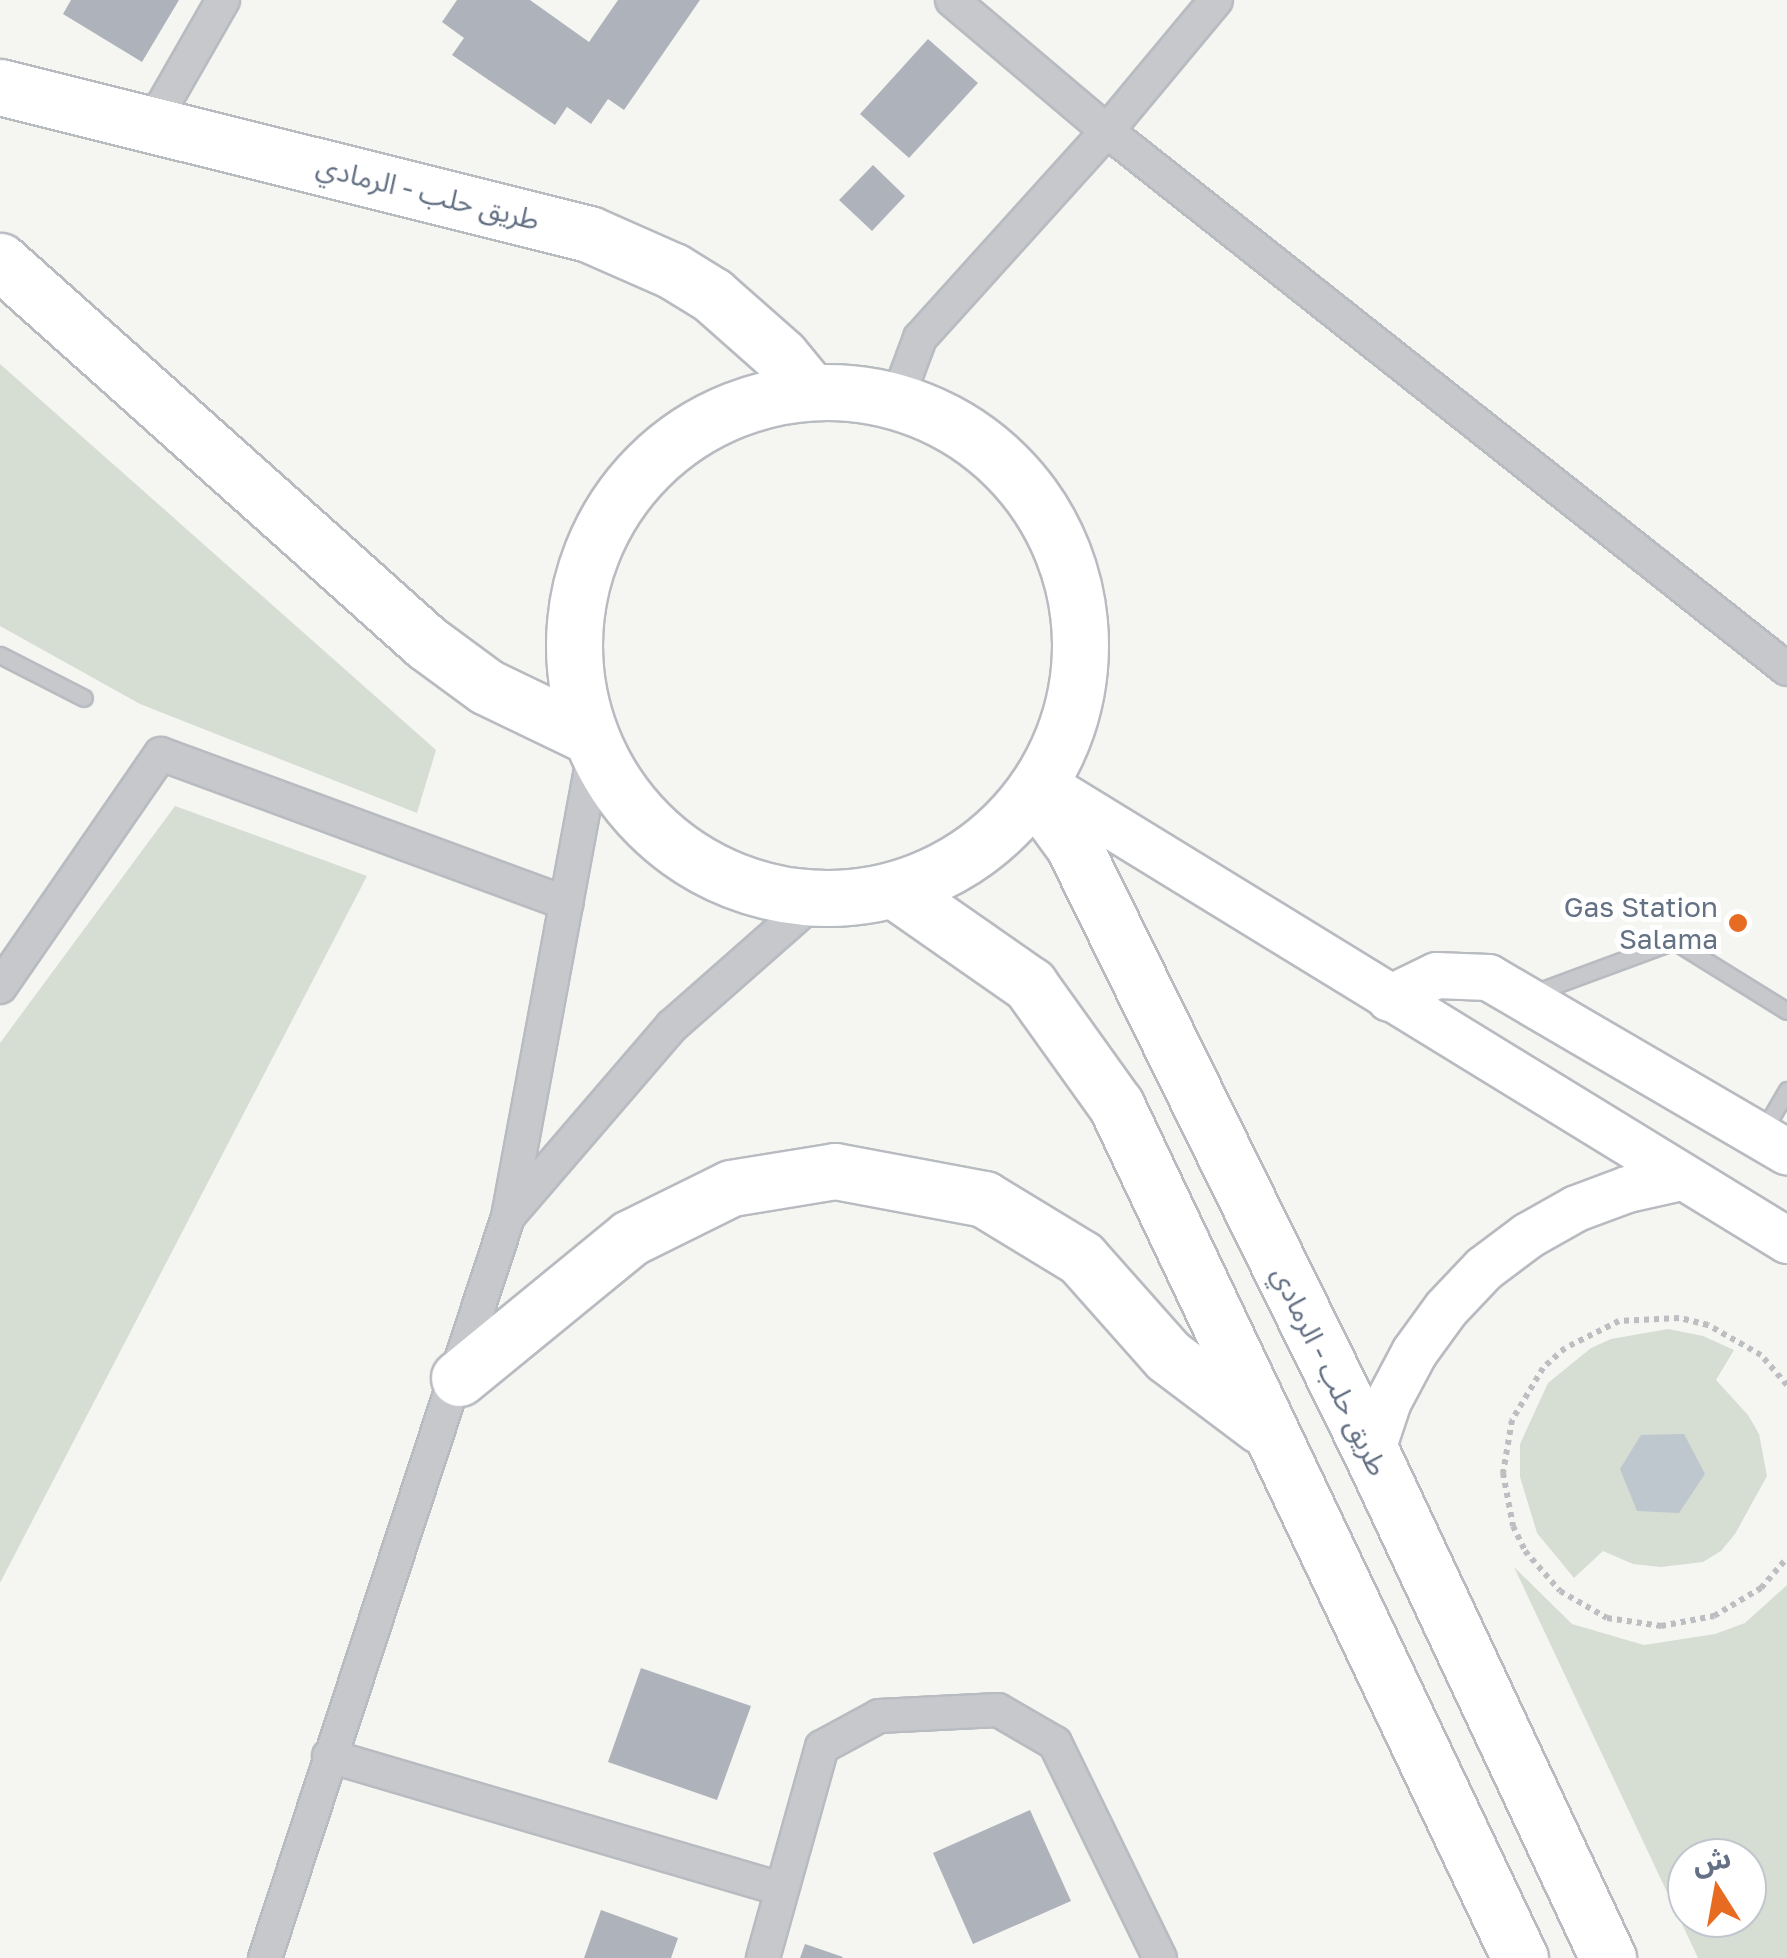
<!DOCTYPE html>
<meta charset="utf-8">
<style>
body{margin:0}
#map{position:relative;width:1787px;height:1958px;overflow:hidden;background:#f5f6f2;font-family:"Golos Text","Noto Sans Arabic",sans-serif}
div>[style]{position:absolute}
.green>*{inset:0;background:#d6ddd3}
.water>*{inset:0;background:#bec7ce}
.building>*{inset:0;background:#aeb3bb}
.path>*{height:6px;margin-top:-3px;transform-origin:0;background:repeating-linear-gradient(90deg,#bdbec1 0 5px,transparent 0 10px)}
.roads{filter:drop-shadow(2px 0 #b8bbc0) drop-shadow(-2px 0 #b8bbc0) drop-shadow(0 2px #b8bbc0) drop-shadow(0 -2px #b8bbc0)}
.lane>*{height:15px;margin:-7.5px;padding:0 7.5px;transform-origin:7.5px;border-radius:7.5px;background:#c6c8cc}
.street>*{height:32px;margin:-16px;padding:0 16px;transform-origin:16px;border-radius:16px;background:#c6c8cc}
.secondary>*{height:45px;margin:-22.5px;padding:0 22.5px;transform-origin:22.5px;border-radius:22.5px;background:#fff}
.highway>*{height:55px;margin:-27.5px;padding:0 27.5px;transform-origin:27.5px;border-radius:27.5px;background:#fff}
.highway>.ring{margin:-27.5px;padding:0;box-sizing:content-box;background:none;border:55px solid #fff;border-radius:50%}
.dots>*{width:28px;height:28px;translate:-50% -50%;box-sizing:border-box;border:5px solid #fff;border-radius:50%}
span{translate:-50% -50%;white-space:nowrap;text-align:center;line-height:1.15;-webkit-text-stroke:10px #fff;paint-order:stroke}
.street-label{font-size:28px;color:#647184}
.poi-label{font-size:28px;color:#647184}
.right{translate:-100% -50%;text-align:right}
.north{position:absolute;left:1667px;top:1838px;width:100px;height:100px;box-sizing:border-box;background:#fff;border:2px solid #c1c6ce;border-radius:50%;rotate:349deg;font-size:28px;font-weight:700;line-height:40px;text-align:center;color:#647184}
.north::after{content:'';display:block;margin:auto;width:35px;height:45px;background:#e76b21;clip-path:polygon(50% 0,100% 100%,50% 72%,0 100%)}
</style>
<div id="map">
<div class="green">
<div style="clip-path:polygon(0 364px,436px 750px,417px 813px,140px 704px,0 626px)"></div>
<div style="clip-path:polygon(175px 806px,367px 876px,0 1583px,0 1043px)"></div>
<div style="clip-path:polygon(1668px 1329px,1703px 1336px,1734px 1350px,1716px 1380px,1748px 1415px,1759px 1434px,1767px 1476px,1735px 1534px,1721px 1551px,1703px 1562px,1661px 1567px,1633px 1564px,1603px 1551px,1574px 1578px,1537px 1533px,1520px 1477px,1520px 1444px,1548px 1383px,1591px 1348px,1611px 1339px)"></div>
<div style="clip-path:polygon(evenodd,1514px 1567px,1572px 1624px,1644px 1645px,1715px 1634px,1745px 1623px,1787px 1585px,1787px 1958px,1698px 1958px,1514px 1567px,1687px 1858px,1747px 1858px,1747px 1918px,1687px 1918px,1687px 1858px)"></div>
</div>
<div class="water">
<div style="clip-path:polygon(1684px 1434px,1705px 1474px,1679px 1513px,1637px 1511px,1620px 1469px,1641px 1435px)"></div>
</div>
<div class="building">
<div style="clip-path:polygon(71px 0,179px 0,142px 62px,63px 14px)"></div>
<div style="clip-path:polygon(457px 0,530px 0,589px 42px,618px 0,700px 0,624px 110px,608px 99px,591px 124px,567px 107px,555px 125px,452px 55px,464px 38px,442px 22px)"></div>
<div style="clip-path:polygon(928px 39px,978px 83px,909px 158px,860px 114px)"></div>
<div style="clip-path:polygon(873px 165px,905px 196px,872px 231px,839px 200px)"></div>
<div style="clip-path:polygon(641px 1668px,751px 1706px,717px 1800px,608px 1762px)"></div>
<div style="clip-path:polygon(1030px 1810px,1071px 1901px,973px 1944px,933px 1853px)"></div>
<div style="clip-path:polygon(601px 1910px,678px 1938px,671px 1958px,584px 1958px)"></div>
<div style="clip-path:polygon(805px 1944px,843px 1957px,842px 1958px,800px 1958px)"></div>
</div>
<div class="path">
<div style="left:1787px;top:1385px;width:40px;rotate:-131deg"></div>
<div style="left:1761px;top:1355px;width:61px;rotate:-150.5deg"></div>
<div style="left:1708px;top:1325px;width:30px;rotate:-166deg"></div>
<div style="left:1679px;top:1318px;width:60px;rotate:177.1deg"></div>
<div style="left:1619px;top:1321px;width:60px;rotate:153.4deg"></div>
<div style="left:1565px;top:1348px;width:30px;rotate:138deg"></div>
<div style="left:1543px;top:1368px;width:61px;rotate:120.8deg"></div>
<div style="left:1512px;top:1420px;width:54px;rotate:99.6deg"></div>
<div style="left:1503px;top:1473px;width:54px;rotate:79.3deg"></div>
<div style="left:1513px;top:1526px;width:28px;rotate:64deg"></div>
<div style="left:1525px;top:1551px;width:53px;rotate:48.8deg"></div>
<div style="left:1560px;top:1591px;width:54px;rotate:29.9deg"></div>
<div style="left:1607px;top:1618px;width:55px;rotate:8.4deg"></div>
<div style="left:1661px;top:1626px;width:54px;rotate:-10.7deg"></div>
<div style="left:1714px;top:1616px;width:55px;rotate:-30.8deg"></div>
<div style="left:1761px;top:1588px;width:40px;rotate:-49deg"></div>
</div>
<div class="roads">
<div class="lane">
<div style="left:0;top:655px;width:94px;rotate:27.1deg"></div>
<div style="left:1531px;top:994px;width:153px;rotate:-20.3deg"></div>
<div style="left:1674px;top:941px;width:133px;rotate:31.8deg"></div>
<div style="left:1762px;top:1133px;width:50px;rotate:-59.8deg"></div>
</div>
<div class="street">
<div style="left:952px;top:0;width:203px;rotate:40.2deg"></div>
<div style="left:1107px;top:131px;width:867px;rotate:38.35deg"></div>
<div style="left:152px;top:124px;width:143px;rotate:-60.2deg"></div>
<div style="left:897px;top:400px;width:66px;rotate:-69.6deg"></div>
<div style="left:920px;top:338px;width:279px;rotate:-47.9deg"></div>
<div style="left:1107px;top:131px;width:170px;rotate:-50.2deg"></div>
<div style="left:0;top:987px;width:283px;rotate:-55.4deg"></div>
<div style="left:161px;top:754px;width:432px;rotate:20.2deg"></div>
<div style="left:511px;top:1213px;width:247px;rotate:-49.3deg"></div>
<div style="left:672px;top:1026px;width:192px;rotate:-41.4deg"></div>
<div style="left:329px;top:1756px;width:471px;rotate:16.4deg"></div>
<div style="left:265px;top:1958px;width:780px;rotate:-71.84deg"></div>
<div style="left:508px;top:1217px;width:476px;rotate:-79.5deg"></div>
<div style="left:763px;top:1958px;width:219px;rotate:-74.4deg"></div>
<div style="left:822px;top:1747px;width:65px;rotate:-28.5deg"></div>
<div style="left:879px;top:1716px;width:119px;rotate:-2.9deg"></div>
<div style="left:998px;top:1710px;width:66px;rotate:30.1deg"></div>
<div style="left:1055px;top:1743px;width:239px;rotate:64deg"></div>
</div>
<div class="secondary">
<div style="left:1042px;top:783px;width:874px;rotate:31.53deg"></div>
<div style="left:1389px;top:998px;width:52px;rotate:-26.1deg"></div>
<div style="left:1436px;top:975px;width:52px;rotate:2.2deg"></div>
<div style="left:1488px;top:977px;width:346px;rotate:30.3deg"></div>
<div style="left:1371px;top:1452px;width:54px;rotate:-71.6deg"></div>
<div style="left:1388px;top:1401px;width:55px;rotate:-62deg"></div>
<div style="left:1414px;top:1352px;width:54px;rotate:-54deg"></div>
<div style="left:1446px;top:1308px;width:55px;rotate:-46.5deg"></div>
<div style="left:1484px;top:1268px;width:55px;rotate:-36.9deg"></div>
<div style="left:1528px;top:1235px;width:55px;rotate:-29.4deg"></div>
<div style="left:1576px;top:1208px;width:54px;rotate:-20.4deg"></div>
<div style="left:1627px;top:1189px;width:55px;rotate:-12.5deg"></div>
</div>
<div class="highway">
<div style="left:0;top:87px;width:607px;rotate:14.01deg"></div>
<div style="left:589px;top:234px;width:92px;rotate:23.8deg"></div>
<div style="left:673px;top:271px;width:46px;rotate:31.6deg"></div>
<div style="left:712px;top:295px;width:92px;rotate:41.5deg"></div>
<div style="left:781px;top:356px;width:45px;rotate:50.4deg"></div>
<div style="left:0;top:261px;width:573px;rotate:41.82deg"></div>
<div style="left:427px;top:643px;width:74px;rotate:36.3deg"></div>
<div style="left:487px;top:687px;width:113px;rotate:25.7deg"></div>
<div class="ring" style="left:574px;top:392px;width:451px;height:451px"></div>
<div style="left:1035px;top:793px;width:64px;rotate:53.8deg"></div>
<div style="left:1073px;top:845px;width:676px;rotate:63.85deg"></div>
<div style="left:1371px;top:1452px;width:559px;rotate:64.9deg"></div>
<div style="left:894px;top:890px;width:166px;rotate:34.9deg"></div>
<div style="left:1030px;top:985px;width:148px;rotate:54.4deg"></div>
<div style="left:1116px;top:1105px;width:944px;rotate:64.66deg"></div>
<div style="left:459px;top:1378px;width:221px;rotate:-39.3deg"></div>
<div style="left:630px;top:1238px;width:113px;rotate:-26.3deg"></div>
<div style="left:731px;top:1188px;width:105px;rotate:-9.3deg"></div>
<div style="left:835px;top:1171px;width:152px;rotate:10.6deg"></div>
<div style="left:984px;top:1199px;width:114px;rotate:31.3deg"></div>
<div style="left:1081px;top:1258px;width:131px;rotate:48.4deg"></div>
<div style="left:1168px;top:1356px;width:116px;rotate:37deg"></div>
</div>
</div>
<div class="dots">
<div style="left:1738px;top:923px;background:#e76b21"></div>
</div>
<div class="street-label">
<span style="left:428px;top:193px;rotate:14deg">طريق حلب - الرمادي</span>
<span style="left:1330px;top:1371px;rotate:64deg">طريق حلب - الرمادي</span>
</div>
<div class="poi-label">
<span class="right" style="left:1718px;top:923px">Gas Station<br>Salama</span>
</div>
<div class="north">ش</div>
</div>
